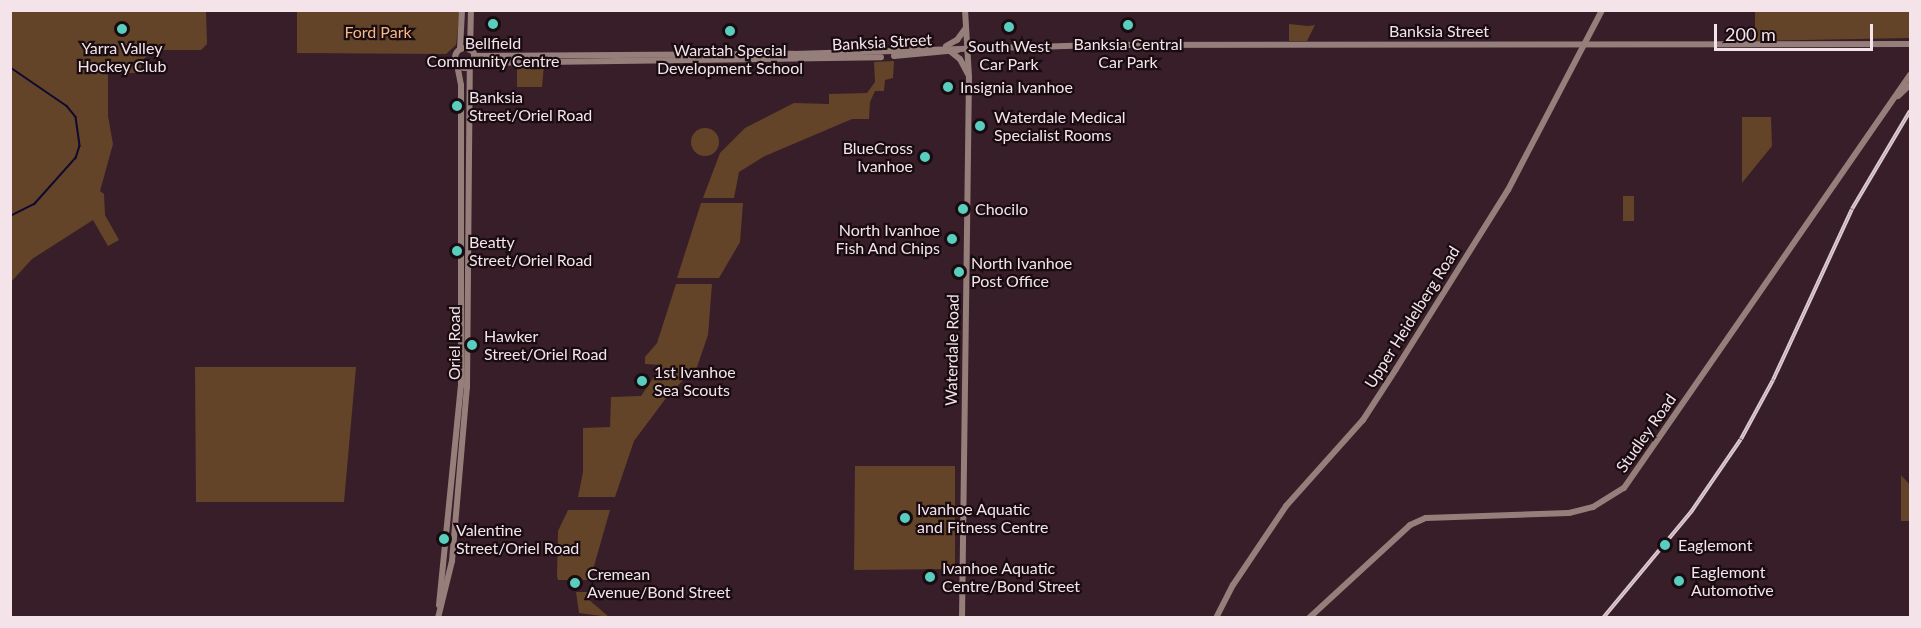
<!DOCTYPE html>
<style>
body{margin:0}
#map{position:relative;width:1921px;height:628px;overflow:hidden;background:#381e29;font-family:Lato,sans-serif}
div>[style]{position:absolute}
.green>*{inset:0;background:#634428}
.round{border-radius:50%}
.stream>*{height:1.5px;margin:-0.75px;padding:0 0.75px;transform-origin:0.75px;border-radius:0.75px;background:#0f092e}
.secondary>*{height:6px;margin:-3px;padding:0 3px;transform-origin:3px;border-radius:3px;background:#967e7b}
.secondary>.ring{margin:-3px;padding:0;box-sizing:content-box;background:none;border:6px solid #967e7b;border-radius:50%}
.rail>*{height:4px;margin-top:-2px;transform-origin:0;background:repeating-linear-gradient(90deg,#180c11 0 4.5px,#ddcad1 0 9px);box-sizing:border-box;border-block:2px solid #ddcad1}
.dots>*{width:16px;height:16px;translate:-50% -50%;box-sizing:border-box;border:3px solid #180c11;border-radius:50%}
span{translate:-50% -50%;white-space:nowrap;text-align:center;line-height:1.15;-webkit-text-stroke:4.5px #180c11;paint-order:stroke}
.street-label{font-size:16px;color:#f5e3ea}
.park-label{font-size:16px;color:#f6b781}
.poi-label{font-size:16px;color:#f5e3ea}
.left{translate:0 -50%;text-align:left}
.right{translate:-100% -50%;text-align:right}
.frame{position:absolute;inset:0;border:12px solid #f5e3ea;pointer-events:none}
.scale{position:absolute;left:1714px;top:24px;width:159px;height:27px;box-sizing:border-box;border:3px solid #f5e3ea;border-top:0;padding-left:8px;font-size:18px;line-height:21px;white-space:nowrap;color:#f5e3ea;-webkit-text-stroke:4px #180c11;paint-order:stroke}
</style>
<div id="map">
<div class="green">
<div style="clip-path:polygon(11px 10px,206px 11px,207px 44px,201px 50px,152px 50px,141px 63px,141px 73px,108px 73px,108px 116px,113px 144px,100px 191px,104px 194px,105px 215px,119px 240px,108px 246px,93px 220px,32px 259px,11px 282px)"></div>
<div style="clip-path:polygon(297px 11px,460px 11px,456px 45px,446px 54px,297px 53px)"></div>
<div style="clip-path:polygon(1755px 11px,1910px 11px,1910px 38px,1755px 41px)"></div>
<div style="clip-path:polygon(1289px 24px,1308px 26px,1315px 25px,1307px 41px,1289px 41px)"></div>
<div style="clip-path:polygon(894px 61px,893px 78px,885px 80px,884px 91px,875px 91px,870px 102px,869px 119px,852px 119px,765px 156px,739px 172px,734px 198px,703px 198px,720px 153px,745px 128px,794px 103px,829px 104px,829px 94px,867px 93px,875px 82px,874px 62px)"></div>
<div style="clip-path:polygon(517px 65px,544px 65px,542px 87px,517px 87px)"></div>
<div style="clip-path:polygon(1742px 117px,1771px 117px,1772px 146px,1742px 183px)"></div>
<div class="round" style="left:691px;top:128px;width:28px;height:28px"></div>
<div style="clip-path:polygon(1623px 196px,1634px 196px,1634px 221px,1623px 221px)"></div>
<div style="clip-path:polygon(701px 203px,743px 203px,740px 242px,719px 278px,677px 278px)"></div>
<div style="clip-path:polygon(676px 284px,712px 284px,708px 335px,697px 367px,669px 394px,634px 441px,615px 497px,578px 497px,583px 472px,583px 428px,610px 427px,611px 397px,641px 396px,662px 365px,645px 364px,645px 357px,657px 343px)"></div>
<div style="clip-path:polygon(195px 367px,356px 367px,344px 502px,196px 502px)"></div>
<div style="clip-path:polygon(855px 466px,955px 466px,955px 569px,854px 570px)"></div>
<div style="clip-path:polygon(1901px 475px,1910px 485px,1910px 521px,1901px 521px)"></div>
<div style="clip-path:polygon(568px 510px,610px 510px,590px 580px,558px 580px,557px 576px,558px 531px)"></div>
<div style="clip-path:polygon(576px 592px,587px 592px,588px 599px,609px 617px,579px 613px)"></div>
</div>
<div class="stream">
<div style="left:10px;top:67px;width:69px;rotate:34.4deg"></div>
<div style="left:67px;top:106px;width:14px;rotate:51deg"></div>
<div style="left:76px;top:117px;width:29px;rotate:82deg"></div>
<div style="left:80px;top:146px;width:13px;rotate:108deg"></div>
<div style="left:76px;top:158px;width:62px;rotate:131.7deg"></div>
<div style="left:35px;top:204px;width:28px;rotate:153deg"></div>
</div>
<div class="secondary">
<div style="left:946px;top:46px;width:13px;rotate:-29deg"></div>
<div style="left:957px;top:40px;width:14px;rotate:-54deg"></div>
<div class="ring" style="left:455px;top:48px;width:14px;height:14px"></div>
<div style="left:460px;top:49px;width:39px;rotate:-87deg"></div>
<div style="left:470px;top:50px;width:40px;rotate:-88.6deg"></div>
<div style="left:951px;top:52px;width:11px;rotate:38deg"></div>
<div style="left:960px;top:59px;width:17px;rotate:62deg"></div>
<div style="left:474px;top:56px;width:319px;rotate:-0.4deg"></div>
<div style="left:793px;top:54px;width:297px;rotate:-1.7deg"></div>
<div style="left:1090px;top:45px;width:820px;rotate:-0.07deg"></div>
<div style="left:894px;top:56px;width:64px;rotate:-5.4deg"></div>
<div style="left:473px;top:63px;width:408px;rotate:-0.8deg"></div>
<div style="left:1898px;top:96px;width:16px;rotate:-43deg"></div>
<div style="left:439px;top:605px;width:220px;rotate:-84.3deg"></div>
<div style="left:461px;top:386px;width:301px;rotate:-90deg"></div>
<div style="left:461px;top:85px;width:21px;rotate:-101deg"></div>
<div style="left:438px;top:618px;width:59px;rotate:-76.2deg"></div>
<div style="left:452px;top:561px;width:175px;rotate:-85.1deg"></div>
<div style="left:467px;top:387px;width:321px;rotate:-89.5deg"></div>
<div style="left:962px;top:618px;width:541px;rotate:-89.26deg"></div>
<div style="left:969px;top:77px;width:67px;rotate:-93.4deg"></div>
<div style="left:1216px;top:618px;width:37px;rotate:-63deg"></div>
<div style="left:1233px;top:585px;width:95px;rotate:-56.1deg"></div>
<div style="left:1286px;top:506px;width:115px;rotate:-48.2deg"></div>
<div style="left:1363px;top:420px;width:61px;rotate:-57.1deg"></div>
<div style="left:1396px;top:369px;width:211px;rotate:-58deg"></div>
<div style="left:1508px;top:190px;width:203px;rotate:-62.4deg"></div>
<div style="left:1309px;top:618px;width:137px;rotate:-42.6deg"></div>
<div style="left:1410px;top:525px;width:17px;rotate:-24deg"></div>
<div style="left:1426px;top:518px;width:143px;rotate:-2deg"></div>
<div style="left:1569px;top:513px;width:25px;rotate:-14deg"></div>
<div style="left:1593px;top:507px;width:36px;rotate:-32deg"></div>
<div style="left:1624px;top:488px;width:502px;rotate:-55.3deg"></div>
</div>
<div class="rail">
<div style="left:1603px;top:618px;width:138px;rotate:-50.3deg"></div>
<div style="left:1691px;top:512px;width:88px;rotate:-55.6deg"></div>
<div style="left:1741px;top:439px;width:67px;rotate:-61.5deg"></div>
<div style="left:1773px;top:380px;width:188px;rotate:-65.2deg"></div>
<div style="left:1852px;top:209px;width:114px;rotate:-59.4deg"></div>
</div>
<div class="dots">
<div style="left:493px;top:24px;background:#5acebe"></div>
<div style="left:1128px;top:25px;background:#5acebe"></div>
<div style="left:1009px;top:27px;background:#5acebe"></div>
<div style="left:122px;top:29px;background:#5acebe"></div>
<div style="left:730px;top:31px;background:#5acebe"></div>
<div style="left:948px;top:87px;background:#5acebe"></div>
<div style="left:457px;top:106px;background:#5acebe"></div>
<div style="left:980px;top:126px;background:#5acebe"></div>
<div style="left:925px;top:157px;background:#5acebe"></div>
<div style="left:963px;top:209px;background:#5acebe"></div>
<div style="left:952px;top:239px;background:#5acebe"></div>
<div style="left:457px;top:251px;background:#5acebe"></div>
<div style="left:959px;top:272px;background:#5acebe"></div>
<div style="left:472px;top:345px;background:#5acebe"></div>
<div style="left:642px;top:381px;background:#5acebe"></div>
<div style="left:905px;top:518px;background:#5acebe"></div>
<div style="left:444px;top:539px;background:#5acebe"></div>
<div style="left:1665px;top:545px;background:#5acebe"></div>
<div style="left:930px;top:577px;background:#5acebe"></div>
<div style="left:1679px;top:581px;background:#5acebe"></div>
<div style="left:575px;top:583px;background:#5acebe"></div>
</div>
<div class="street-label">
<span style="left:1439px;top:31px">Banksia Street</span>
<span style="left:882px;top:42px;rotate:-3deg">Banksia Street</span>
<span style="left:1412px;top:317px;rotate:-58deg">Upper Heidelberg Road</span>
<span style="left:454px;top:343px;rotate:-90deg">Oriel Road</span>
<span style="left:952px;top:350px;rotate:-89deg">Waterdale Road</span>
<span style="left:1646px;top:433px;rotate:-55deg">Studley Road</span>
</div>
<div class="park-label">
<span style="left:378px;top:32px">Ford Park</span>
</div>
<div class="poi-label">
<span style="left:493px;top:52px">Bellfield<br>Community Centre</span>
<span style="left:1128px;top:53px">Banksia Central<br>Car Park</span>
<span style="left:1009px;top:55px">South West<br>Car Park</span>
<span style="left:122px;top:57px">Yarra Valley<br>Hockey Club</span>
<span style="left:730px;top:59px">Waratah Special<br>Development School</span>
<span class="left" style="left:960px;top:87px">Insignia Ivanhoe</span>
<span class="left" style="left:469px;top:106px">Banksia<br>Street/Oriel Road</span>
<span class="left" style="left:994px;top:126px">Waterdale Medical<br>Specialist Rooms</span>
<span class="right" style="left:913px;top:157px">BlueCross<br>Ivanhoe</span>
<span class="left" style="left:975px;top:209px">Chocilo</span>
<span class="right" style="left:940px;top:239px">North Ivanhoe<br>Fish And Chips</span>
<span class="left" style="left:469px;top:251px">Beatty<br>Street/Oriel Road</span>
<span class="left" style="left:971px;top:272px">North Ivanhoe<br>Post Office</span>
<span class="left" style="left:484px;top:345px">Hawker<br>Street/Oriel Road</span>
<span class="left" style="left:654px;top:381px">1st Ivanhoe<br>Sea Scouts</span>
<span class="left" style="left:917px;top:518px">Ivanhoe Aquatic<br>and Fitness Centre</span>
<span class="left" style="left:456px;top:539px">Valentine<br>Street/Oriel Road</span>
<span class="left" style="left:1678px;top:545px">Eaglemont</span>
<span class="left" style="left:942px;top:577px">Ivanhoe Aquatic<br>Centre/Bond Street</span>
<span class="left" style="left:1691px;top:581px">Eaglemont<br>Automotive</span>
<span class="left" style="left:587px;top:583px">Cremean<br>Avenue/Bond Street</span>
</div>
<div class="frame"></div>
<div class="scale">200 m</div>
</div>
